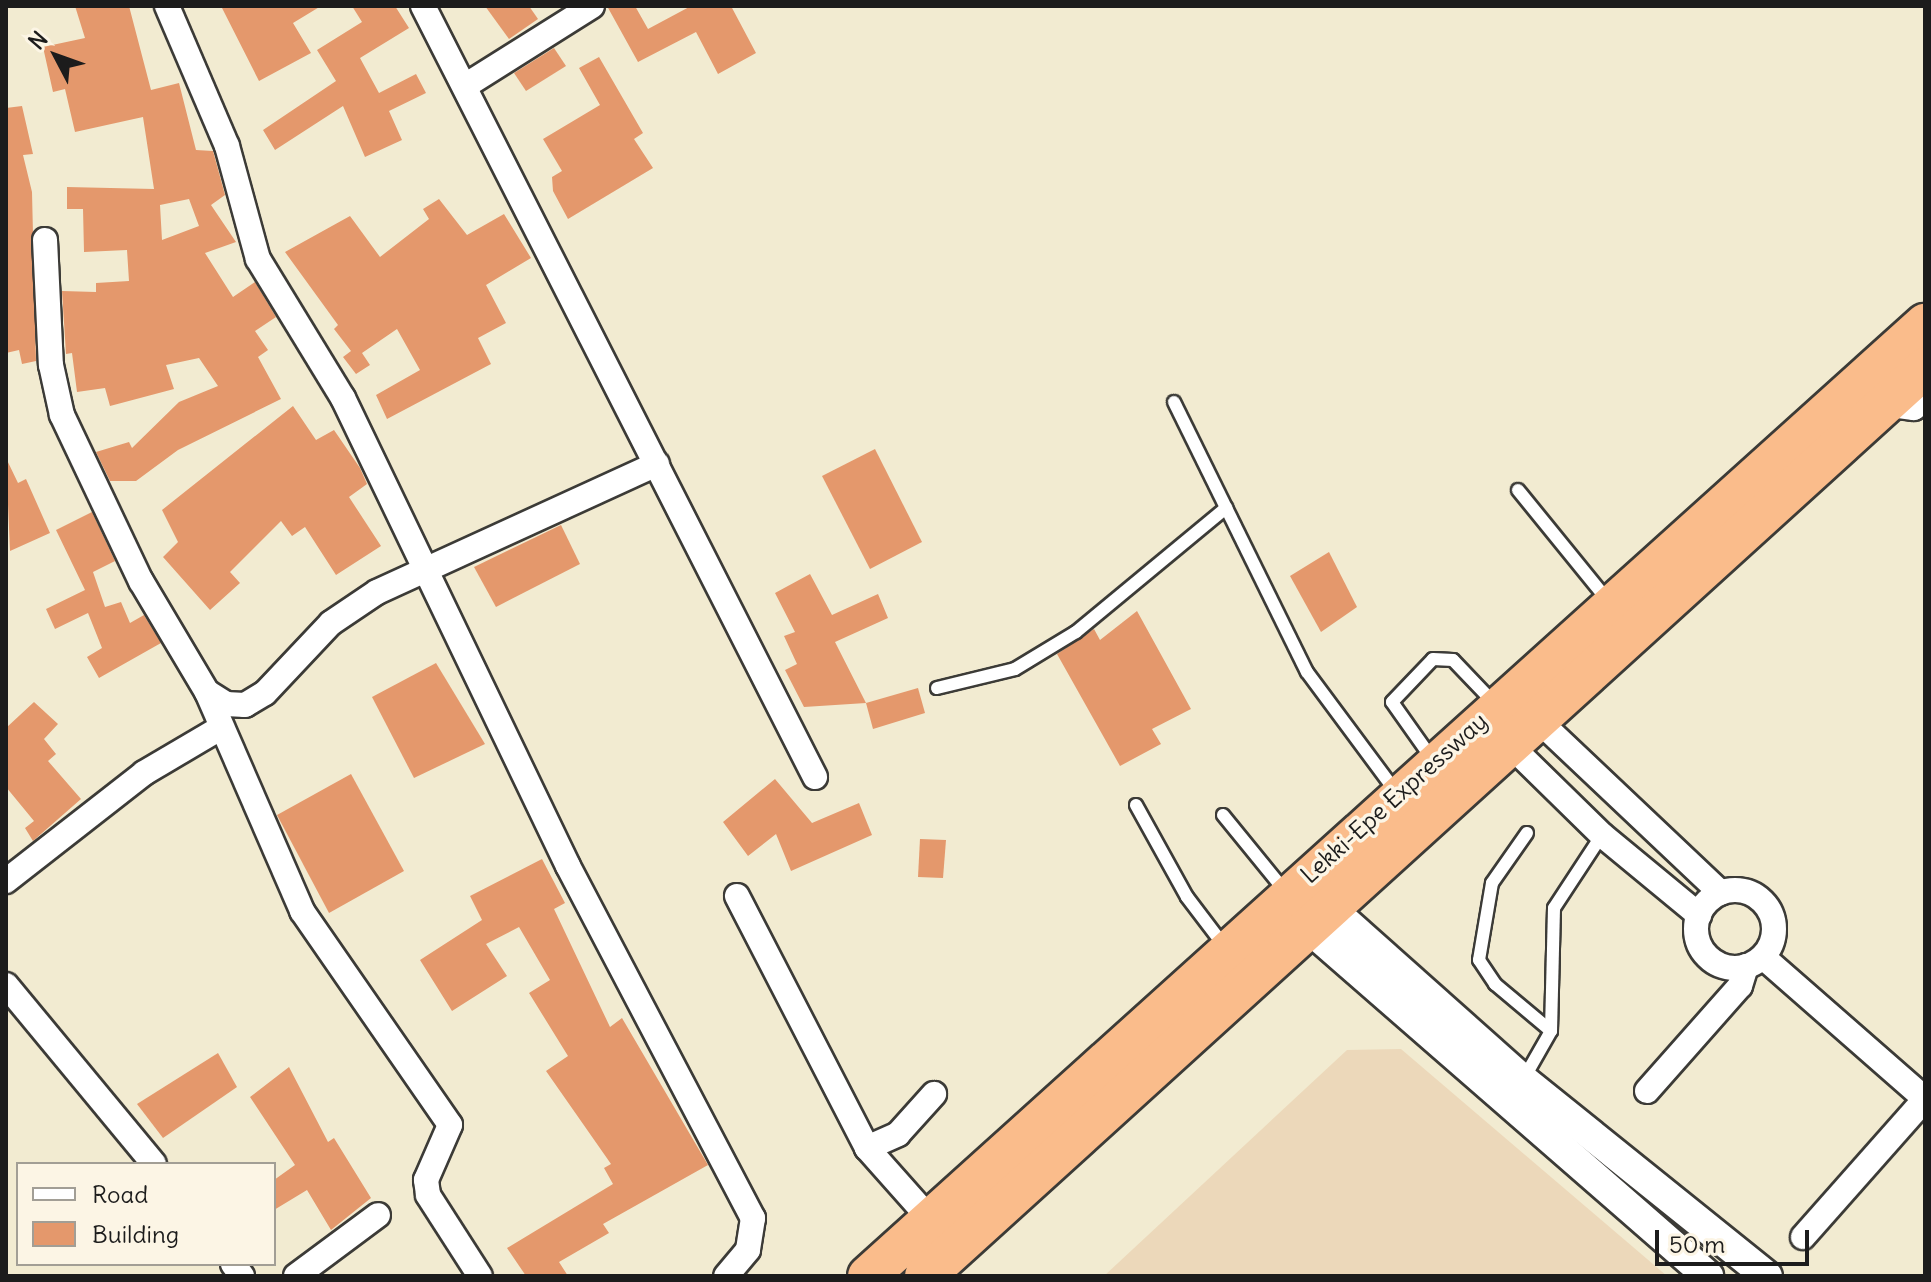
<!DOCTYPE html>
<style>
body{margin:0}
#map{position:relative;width:1931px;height:1282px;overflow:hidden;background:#f2ebd1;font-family:Delius,sans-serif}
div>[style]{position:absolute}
.built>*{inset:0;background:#ecd8ba}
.building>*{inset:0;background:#e4986c}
.roads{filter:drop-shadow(2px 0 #3c3b37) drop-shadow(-2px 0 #3c3b37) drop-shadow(0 2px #3c3b37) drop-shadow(0 -2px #3c3b37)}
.service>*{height:12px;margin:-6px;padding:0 6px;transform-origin:6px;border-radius:6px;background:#fff}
.minor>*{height:24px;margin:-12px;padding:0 12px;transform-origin:12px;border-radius:12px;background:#fff}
.minor>.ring{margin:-12px;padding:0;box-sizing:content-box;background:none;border:24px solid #fff;border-radius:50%}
.tertiary>*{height:30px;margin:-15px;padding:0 15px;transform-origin:15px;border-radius:15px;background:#fff}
.trunk>*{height:40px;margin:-20px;padding:0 20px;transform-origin:20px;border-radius:20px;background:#fabc8b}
span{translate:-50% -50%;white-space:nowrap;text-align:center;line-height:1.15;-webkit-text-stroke:7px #fcf5e5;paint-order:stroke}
.street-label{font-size:24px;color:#1c1c1c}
.frame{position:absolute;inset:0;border:8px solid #1c1c1c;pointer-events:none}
.legend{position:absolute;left:16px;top:1162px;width:260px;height:104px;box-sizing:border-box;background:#fcf5e5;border:2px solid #a29e95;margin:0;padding:10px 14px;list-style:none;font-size:24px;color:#1c1c1c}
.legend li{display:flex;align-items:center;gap:16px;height:40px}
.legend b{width:40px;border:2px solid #a29e95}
.north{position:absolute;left:16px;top:16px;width:80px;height:80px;-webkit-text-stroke:6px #fcf5e5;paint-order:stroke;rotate:311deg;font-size:22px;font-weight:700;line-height:32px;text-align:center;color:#1c1c1c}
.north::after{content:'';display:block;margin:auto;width:28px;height:36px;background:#1c1c1c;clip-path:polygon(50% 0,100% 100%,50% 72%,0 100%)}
.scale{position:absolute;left:1655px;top:1230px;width:154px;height:36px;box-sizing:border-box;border:4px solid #1c1c1c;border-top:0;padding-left:10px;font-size:24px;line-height:28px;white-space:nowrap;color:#1c1c1c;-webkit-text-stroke:6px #fcf5e5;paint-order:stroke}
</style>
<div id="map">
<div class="built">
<div style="clip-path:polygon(1401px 1049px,1667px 1276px,1104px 1276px,1347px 1050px)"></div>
</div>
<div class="building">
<div style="clip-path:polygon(evenodd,75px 6px,129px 6px,151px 90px,179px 83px,196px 150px,213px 151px,225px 195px,211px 205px,236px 242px,205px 253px,233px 297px,255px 282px,276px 317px,255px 331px,268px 350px,258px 357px,281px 399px,178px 450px,136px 481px,110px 481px,96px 452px,129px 442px,132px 448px,179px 402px,218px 386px,199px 358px,166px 365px,174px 389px,110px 406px,105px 388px,77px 392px,72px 353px,66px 354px,62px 291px,96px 292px,96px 283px,129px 281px,127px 250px,84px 252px,83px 209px,67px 209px,67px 187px,154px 189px,143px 117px,75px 132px,65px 89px,53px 92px,43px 47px,85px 38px,75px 6px,189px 199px,199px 226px,162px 240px,160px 205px,189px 199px)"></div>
<div style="clip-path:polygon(221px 6px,321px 6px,293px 23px,311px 53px,259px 81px)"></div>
<div style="clip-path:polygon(352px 6px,395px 6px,409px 28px,360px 58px,379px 93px,416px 74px,426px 93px,389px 111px,402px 140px,365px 157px,343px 106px,275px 150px,263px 130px,336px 81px,317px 50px,362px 22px)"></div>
<div style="clip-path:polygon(485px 6px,529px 6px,538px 19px,509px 39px)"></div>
<div style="clip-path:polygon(607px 6px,635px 6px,648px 29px,691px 6px,731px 6px,756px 53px,718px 74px,696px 32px,638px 62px)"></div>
<div style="clip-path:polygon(554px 48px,566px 66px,526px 91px,514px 73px)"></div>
<div style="clip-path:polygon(599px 57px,643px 133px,634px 139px,653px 168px,568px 219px,553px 191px,552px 177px,562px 171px,543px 139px,600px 105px,579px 68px)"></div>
<div style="clip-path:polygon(22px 106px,33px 154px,23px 155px,32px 192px,36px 361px,22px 364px,19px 350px,6px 353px,6px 108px)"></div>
<div style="clip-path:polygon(439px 199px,467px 235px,504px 214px,531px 258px,486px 285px,506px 323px,478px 338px,491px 364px,387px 419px,376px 395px,420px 370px,397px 329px,362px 353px,370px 365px,356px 374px,343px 357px,351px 351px,334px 329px,338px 325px,285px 252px,350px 216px,380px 257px,429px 219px,423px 209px)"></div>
<div style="clip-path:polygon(293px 406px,316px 440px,334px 430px,360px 468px,367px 484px,349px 497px,381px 546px,336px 575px,305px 527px,292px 536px,281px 521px,230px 572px,240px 583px,210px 610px,163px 557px,178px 542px,162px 510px)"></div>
<div style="clip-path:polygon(875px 449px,922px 542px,870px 569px,822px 476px)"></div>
<div style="clip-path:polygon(6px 458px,18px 483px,26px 479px,50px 533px,10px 551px)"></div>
<div style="clip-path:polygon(92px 512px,115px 561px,93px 572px,105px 607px,121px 602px,130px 623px,144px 615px,161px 643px,99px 678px,87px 657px,102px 648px,88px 613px,55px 629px,46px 609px,85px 590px,56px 530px)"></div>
<div style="clip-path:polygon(561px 525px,580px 564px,496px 607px,474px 567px)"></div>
<div style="clip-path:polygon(1329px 552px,1357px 607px,1321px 632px,1290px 576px)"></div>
<div style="clip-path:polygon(810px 574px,832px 615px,878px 594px,888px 618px,835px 642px,866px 703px,804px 707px,785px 670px,797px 664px,784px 636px,795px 632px,775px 593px)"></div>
<div style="clip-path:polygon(1137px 611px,1191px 709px,1152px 729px,1161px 744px,1120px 766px,1057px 654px,1094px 629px,1100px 640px)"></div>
<div style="clip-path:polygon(436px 663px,485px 744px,414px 778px,372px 697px)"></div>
<div style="clip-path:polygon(918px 688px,925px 713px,873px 729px,866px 703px)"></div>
<div style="clip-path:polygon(34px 702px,58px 724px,44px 739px,56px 754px,48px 761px,81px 799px,33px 841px,25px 828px,34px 821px,6px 787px,6px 728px)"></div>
<div style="clip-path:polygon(351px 774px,404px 871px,329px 913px,277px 815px)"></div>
<div style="clip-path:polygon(775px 779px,812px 823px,859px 803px,872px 835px,791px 871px,776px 834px,748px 856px,723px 822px)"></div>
<div style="clip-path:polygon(920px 839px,946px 840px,943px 878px,918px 877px)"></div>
<div style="clip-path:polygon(542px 859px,565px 903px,554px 909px,610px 1027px,622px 1018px,708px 1165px,603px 1224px,609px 1233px,559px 1262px,568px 1276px,526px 1276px,507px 1248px,613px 1184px,604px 1168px,611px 1164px,546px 1071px,568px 1056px,529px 993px,550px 980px,519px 927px,486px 944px,507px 976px,452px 1011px,420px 960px,482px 920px,470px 896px)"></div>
<div style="clip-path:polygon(218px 1053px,237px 1087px,163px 1138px,137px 1104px)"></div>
<div style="clip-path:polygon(289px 1067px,328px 1142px,334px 1138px,371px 1198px,331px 1230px,307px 1190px,274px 1210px,274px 1180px,295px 1165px,250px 1097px)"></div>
</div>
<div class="roads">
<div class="service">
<div style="left:1174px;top:402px;width:301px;rotate:63.8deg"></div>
<div style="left:1307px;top:672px;width:149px;rotate:53.4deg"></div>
<div style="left:1518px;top:490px;width:144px;rotate:50.9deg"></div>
<div style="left:937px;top:688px;width:80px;rotate:-13.7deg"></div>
<div style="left:1015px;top:669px;width:71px;rotate:-31.2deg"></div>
<div style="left:1076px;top:632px;width:195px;rotate:-39.6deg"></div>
<div style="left:1433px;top:760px;width:71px;rotate:-125.3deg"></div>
<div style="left:1392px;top:702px;width:59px;rotate:-46.4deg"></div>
<div style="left:1433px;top:659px;width:20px;rotate:3deg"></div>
<div style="left:1453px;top:660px;width:61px;rotate:46.3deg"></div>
<div style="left:1136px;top:805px;width:105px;rotate:61deg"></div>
<div style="left:1187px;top:897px;width:63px;rotate:52.8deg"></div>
<div style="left:1223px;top:815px;width:98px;rotate:50.8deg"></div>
<div style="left:1527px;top:833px;width:61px;rotate:125deg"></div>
<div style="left:1492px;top:883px;width:78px;rotate:99.6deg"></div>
<div style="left:1479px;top:960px;width:29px;rotate:56deg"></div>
<div style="left:1495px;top:984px;width:73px;rotate:40deg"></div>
<div style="left:1523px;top:1080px;width:56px;rotate:-60.3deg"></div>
<div style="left:1551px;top:1031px;width:123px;rotate:-88.6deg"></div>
<div style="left:1554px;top:908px;width:87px;rotate:-56.7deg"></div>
</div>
<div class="minor">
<div style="left:167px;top:6px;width:152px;rotate:66.8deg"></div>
<div style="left:227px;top:146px;width:117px;rotate:74.7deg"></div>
<div style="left:258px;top:259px;width:163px;rotate:58.6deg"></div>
<div style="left:343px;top:398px;width:519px;rotate:64.32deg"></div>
<div style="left:568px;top:866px;width:398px;rotate:62.3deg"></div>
<div style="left:753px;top:1218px;width:32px;rotate:99deg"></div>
<div style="left:748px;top:1250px;width:34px;rotate:130deg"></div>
<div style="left:423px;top:6px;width:865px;rotate:63.05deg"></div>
<div style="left:465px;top:86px;width:150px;rotate:-32.2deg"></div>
<div style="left:45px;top:240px;width:125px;rotate:87.3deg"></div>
<div style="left:51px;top:365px;width:51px;rotate:77.6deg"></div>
<div style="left:62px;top:415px;width:184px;rotate:64.6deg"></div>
<div style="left:141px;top:581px;width:129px;rotate:59.3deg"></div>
<div style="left:207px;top:692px;width:22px;rotate:32deg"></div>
<div style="left:226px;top:704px;width:19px;rotate:3deg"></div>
<div style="left:245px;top:705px;width:23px;rotate:-31deg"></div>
<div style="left:265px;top:693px;width:96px;rotate:-46.7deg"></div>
<div style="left:331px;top:623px;width:55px;rotate:-34deg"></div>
<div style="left:377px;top:592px;width:308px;rotate:-24.6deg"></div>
<div style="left:1884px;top:404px;width:30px;rotate:8deg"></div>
<div style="left:1914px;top:408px;width:14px;rotate:-39deg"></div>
<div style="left:207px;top:692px;width:239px;rotate:66.5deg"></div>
<div style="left:302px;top:911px;width:260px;rotate:55.3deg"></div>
<div style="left:450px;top:1125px;width:60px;rotate:113.6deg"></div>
<div style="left:426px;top:1180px;width:15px;rotate:82deg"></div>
<div style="left:428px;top:1195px;width:96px;rotate:57.3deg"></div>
<div style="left:1539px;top:721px;width:250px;rotate:43.4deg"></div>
<div style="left:1512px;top:747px;width:126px;rotate:44.4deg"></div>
<div style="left:1602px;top:835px;width:126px;rotate:39.5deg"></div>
<div style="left:6px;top:881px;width:175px;rotate:-38deg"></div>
<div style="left:144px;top:773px;width:85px;rotate:-30.5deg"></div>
<div class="ring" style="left:1696px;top:890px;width:54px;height:54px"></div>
<div style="left:737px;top:896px;width:284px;rotate:62.7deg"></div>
<div style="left:867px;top:1148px;width:95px;rotate:48.4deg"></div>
<div style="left:1763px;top:957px;width:215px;rotate:41.2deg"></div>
<div style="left:6px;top:985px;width:232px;rotate:50.4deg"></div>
<div style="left:1647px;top:1091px;width:140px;rotate:-48.5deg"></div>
<div style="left:1740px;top:986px;width:21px;rotate:-73deg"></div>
<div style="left:867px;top:1148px;width:34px;rotate:-24deg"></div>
<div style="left:898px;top:1134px;width:54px;rotate:-48deg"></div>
<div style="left:1803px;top:1237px;width:184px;rotate:-48.5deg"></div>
<div style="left:233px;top:1264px;width:15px;rotate:53deg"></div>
<div style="left:296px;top:1276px;width:102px;rotate:-36.6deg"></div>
</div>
<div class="tertiary">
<div style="left:1332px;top:910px;width:256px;rotate:41.7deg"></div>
<div style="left:1523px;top:1080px;width:313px;rotate:38.8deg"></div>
<div style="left:1311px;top:930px;width:527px;rotate:41.07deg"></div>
</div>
<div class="trunk">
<div style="left:868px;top:1276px;width:1423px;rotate:-42.01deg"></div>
<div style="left:925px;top:1276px;width:1351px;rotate:-42.24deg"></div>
</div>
</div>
<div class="street-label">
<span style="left:1394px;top:798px;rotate:-42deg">Lekki-Epe Expressway</span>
</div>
<div class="frame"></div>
<ul class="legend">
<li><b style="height:10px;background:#fff"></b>Road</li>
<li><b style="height:22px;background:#e4986c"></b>Building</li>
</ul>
<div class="north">N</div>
<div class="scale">50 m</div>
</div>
